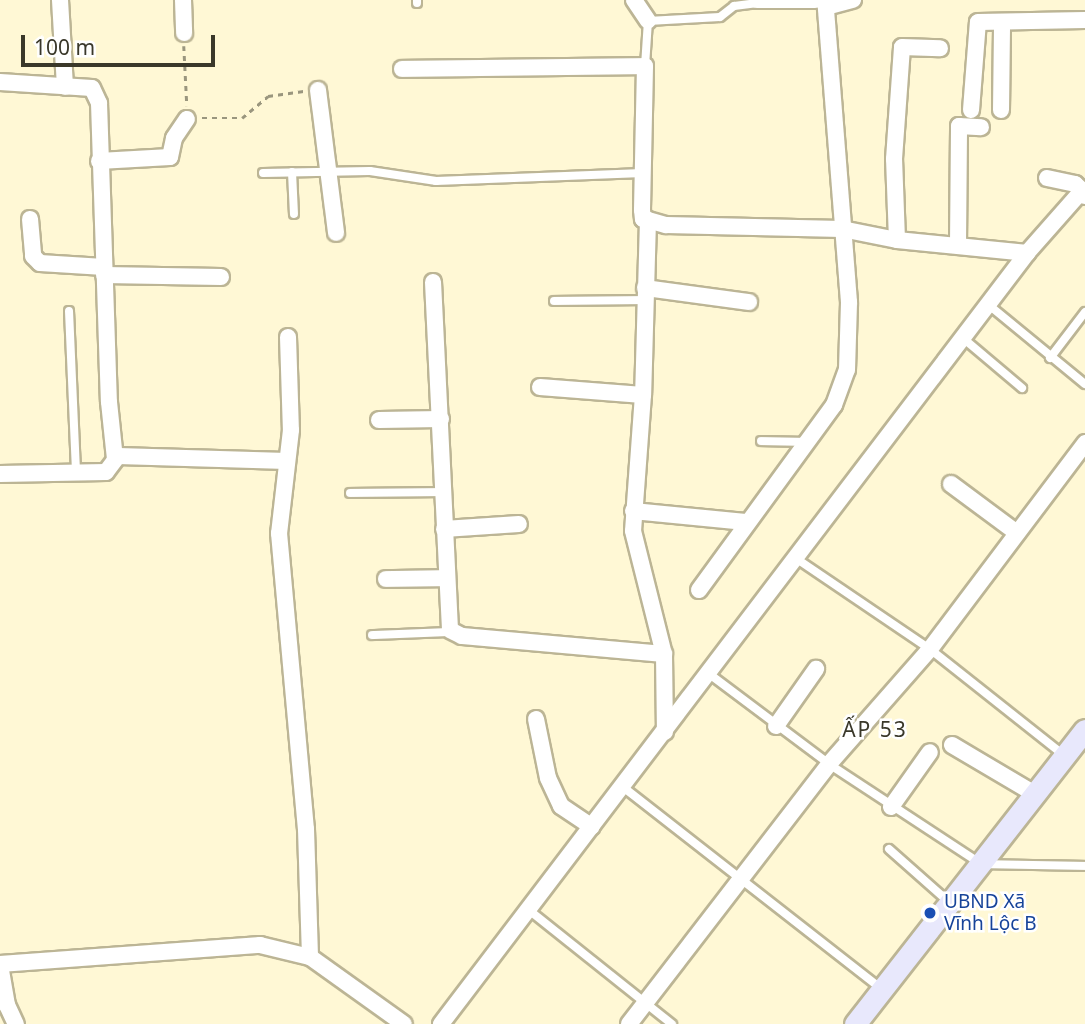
<!DOCTYPE html>
<meta charset="utf-8">
<style>
body{margin:0}
#map{position:relative;width:1085px;height:1024px;overflow:hidden;background:#fff8d5;font-family:"Noto Sans",sans-serif}
div>[style]{position:absolute}
.path>*{height:2.5px;margin-top:-1.25px;transform-origin:0;background:repeating-linear-gradient(90deg,#9a967e 0 5px,transparent 0 10px)}
.roads{filter:drop-shadow(2px 0 #bcb595) drop-shadow(-2px 0 #bcb595) drop-shadow(0 2px #bcb595) drop-shadow(0 -2px #bcb595)}
.lane>*{height:8px;margin:-4px;padding:0 4px;transform-origin:4px;border-radius:4px;background:#fff}
.street>*{height:16px;margin:-8px;padding:0 8px;transform-origin:8px;border-radius:8px;background:#fff}
.secondary>*{height:21px;margin:-10.5px;padding:0 10.5px;transform-origin:10.5px;border-radius:10.5px;background:#e8e8fc}
.dots>*{width:19px;height:19px;translate:-50% -50%;box-sizing:border-box;border:4px solid #fff;border-radius:50%}
span{translate:-50% -50%;white-space:nowrap;text-align:center;line-height:1.15;-webkit-text-stroke:5px #fff;paint-order:stroke}
.transit-label{font-size:19px;color:#164399}
.left{translate:0 -50%;text-align:left}
.neighbourhood-label{font-size:21px;color:#3a382a;letter-spacing:2px}
.scale{position:absolute;left:21px;top:35px;width:194px;height:32px;box-sizing:border-box;border:4px solid #3a382a;border-top:0;padding-left:9px;font-size:21px;line-height:24px;white-space:nowrap;color:#3a382a;-webkit-text-stroke:5px #fff;paint-order:stroke}
</style>
<div id="map">
<div class="path">
<div style="left:184px;top:46px;width:60px;rotate:87.1deg"></div>
<div style="left:202px;top:118px;width:40px"></div>
<div style="left:242px;top:118px;width:34px;rotate:-40deg"></div>
<div style="left:268px;top:96px;width:36px;rotate:-8deg"></div>
</div>
<div class="roads">
<div class="lane">
<div style="left:417px;top:0;width:3px;rotate:90deg"></div>
<div style="left:645px;top:66px;width:45px;rotate:-86.2deg"></div>
<div style="left:648px;top:21px;width:72px;rotate:-3.2deg"></div>
<div style="left:720px;top:17px;width:18px;rotate:-38deg"></div>
<div style="left:734px;top:6px;width:24px;rotate:-7deg"></div>
<div style="left:292px;top:172px;width:42px;rotate:87.3deg"></div>
<div style="left:263px;top:173px;width:107px;rotate:-1.1deg"></div>
<div style="left:370px;top:171px;width:67px;rotate:8.6deg"></div>
<div style="left:436px;top:181px;width:207px;rotate:-2.2deg"></div>
<div style="left:554px;top:301px;width:91px;rotate:-0.6deg"></div>
<div style="left:990px;top:306px;width:123px;rotate:39.4deg"></div>
<div style="left:69px;top:311px;width:162px;rotate:87.5deg"></div>
<div style="left:964px;top:339px;width:76px;rotate:40.2deg"></div>
<div style="left:1050px;top:358px;width:58px;rotate:-52.7deg"></div>
<div style="left:761px;top:441px;width:45px;rotate:1.3deg"></div>
<div style="left:350px;top:493px;width:94px;rotate:-0.6deg"></div>
<div style="left:794px;top:557px;width:164px;rotate:34.1deg"></div>
<div style="left:930px;top:649px;width:172px;rotate:38.4deg"></div>
<div style="left:372px;top:635px;width:79px;rotate:-2.2deg"></div>
<div style="left:708px;top:673px;width:151px;rotate:36.9deg"></div>
<div style="left:829px;top:764px;width:182px;rotate:33.3deg"></div>
<div style="left:981px;top:864px;width:104px;rotate:1.1deg"></div>
<div style="left:623px;top:787px;width:328px;rotate:38deg"></div>
<div style="left:889px;top:849px;width:80px;rotate:41.5deg"></div>
<div style="left:529px;top:910px;width:183px;rotate:38.6deg"></div>
</div>
<div class="street">
<div style="left:60px;top:0;width:87px;rotate:86.7deg"></div>
<div style="left:183px;top:0;width:33px;rotate:88deg"></div>
<div style="left:634px;top:0;width:25px;rotate:56deg"></div>
<div style="left:757px;top:0;width:58px"></div>
<div style="left:826px;top:7px;width:28px;rotate:-15deg"></div>
<div style="left:402px;top:69px;width:243px;rotate:-0.7deg"></div>
<div style="left:645px;top:66px;width:144px;rotate:91.2deg"></div>
<div style="left:642px;top:210px;width:9px;rotate:84deg"></div>
<div style="left:643px;top:219px;width:5px;rotate:11deg"></div>
<div style="left:648px;top:220px;width:19px;rotate:16deg"></div>
<div style="left:666px;top:225px;width:176px;rotate:1.3deg"></div>
<div style="left:842px;top:229px;width:56px;rotate:11.3deg"></div>
<div style="left:897px;top:240px;width:131px;rotate:5.7deg"></div>
<div style="left:0;top:82px;width:92px;rotate:3.7deg"></div>
<div style="left:92px;top:88px;width:17px;rotate:65deg"></div>
<div style="left:99px;top:103px;width:299px;rotate:88.1deg"></div>
<div style="left:109px;top:402px;width:57px;rotate:84deg"></div>
<div style="left:318px;top:90px;width:144px;rotate:82.8deg"></div>
<div style="left:971px;top:110px;width:88px;rotate:-85.5deg"></div>
<div style="left:978px;top:22px;width:107px;rotate:-1.1deg"></div>
<div style="left:1001px;top:110px;width:87px;rotate:-89.3deg"></div>
<div style="left:99px;top:161px;width:71px;rotate:-3.2deg"></div>
<div style="left:170px;top:157px;width:19px;rotate:-78deg"></div>
<div style="left:174px;top:138px;width:23px;rotate:-56deg"></div>
<div style="left:1047px;top:178px;width:29px;rotate:12deg"></div>
<div style="left:1075px;top:184px;width:13px;rotate:42deg"></div>
<div style="left:30px;top:219px;width:37px;rotate:85deg"></div>
<div style="left:33px;top:256px;width:10px;rotate:45deg"></div>
<div style="left:40px;top:263px;width:64px;rotate:3.6deg"></div>
<div style="left:648px;top:220px;width:175px;rotate:91.6deg"></div>
<div style="left:643px;top:395px;width:136px;rotate:94.2deg"></div>
<div style="left:633px;top:531px;width:127px;rotate:75.9deg"></div>
<div style="left:664px;top:654px;width:78px;rotate:89.3deg"></div>
<div style="left:897px;top:240px;width:81px;rotate:-92.1deg"></div>
<div style="left:894px;top:159px;width:112px;rotate:-85.9deg"></div>
<div style="left:902px;top:47px;width:38px;rotate:2deg"></div>
<div style="left:958px;top:245px;width:119px;rotate:-89.5deg"></div>
<div style="left:959px;top:126px;width:22px;rotate:3deg"></div>
<div style="left:104px;top:275px;width:117px;rotate:1deg"></div>
<div style="left:433px;top:282px;width:348px;rotate:87.2deg"></div>
<div style="left:450px;top:630px;width:13px;rotate:27deg"></div>
<div style="left:462px;top:636px;width:203px;rotate:5.1deg"></div>
<div style="left:645px;top:288px;width:105px;rotate:7.7deg"></div>
<div style="left:288px;top:337px;width:93px;rotate:88.2deg"></div>
<div style="left:291px;top:430px;width:104px;rotate:96.6deg"></div>
<div style="left:279px;top:533px;width:297px;rotate:84.8deg"></div>
<div style="left:306px;top:829px;width:128px;rotate:88.2deg"></div>
<div style="left:540px;top:387px;width:103px;rotate:4.4deg"></div>
<div style="left:379px;top:420px;width:62px;rotate:-0.9deg"></div>
<div style="left:0;top:474px;width:106px;rotate:-1.1deg"></div>
<div style="left:106px;top:472px;width:20px;rotate:-53deg"></div>
<div style="left:118px;top:456px;width:169px;rotate:1.7deg"></div>
<div style="left:951px;top:484px;width:82px;rotate:36.6deg"></div>
<div style="left:633px;top:511px;width:113px;rotate:5.6deg"></div>
<div style="left:444px;top:529px;width:75px;rotate:-3.8deg"></div>
<div style="left:386px;top:579px;width:61px;rotate:-0.9deg"></div>
<div style="left:699px;top:590px;width:229px;rotate:-53.9deg"></div>
<div style="left:834px;top:405px;width:37px;rotate:-70deg"></div>
<div style="left:847px;top:370px;width:68px;rotate:-88.3deg"></div>
<div style="left:849px;top:302px;width:303px;rotate:-94.5deg"></div>
<div style="left:536px;top:719px;width:60px;rotate:78.5deg"></div>
<div style="left:548px;top:778px;width:31px;rotate:65deg"></div>
<div style="left:561px;top:806px;width:37px;rotate:34deg"></div>
<div style="left:776px;top:726px;width:70px;rotate:-54.9deg"></div>
<div style="left:952px;top:745px;width:96px;rotate:30.6deg"></div>
<div style="left:891px;top:807px;width:67px;rotate:-54.7deg"></div>
<div style="left:0;top:964px;width:261px;rotate:-4.2deg"></div>
<div style="left:260px;top:945px;width:51px;rotate:13.5deg"></div>
<div style="left:310px;top:957px;width:115px;rotate:35.5deg"></div>
<div style="left:0;top:965px;width:41px;rotate:80.1deg"></div>
<div style="left:7px;top:1005px;width:21px;rotate:65deg"></div>
<div style="left:441px;top:1024px;width:968px;rotate:-52.76deg"></div>
<div style="left:1027px;top:253px;width:79px;rotate:-48.6deg"></div>
<div style="left:1079px;top:194px;width:6px;rotate:18deg"></div>
<div style="left:629px;top:1024px;width:328px;rotate:-52.4deg"></div>
<div style="left:829px;top:764px;width:153px;rotate:-48.7deg"></div>
<div style="left:930px;top:649px;width:258px;rotate:-53deg"></div>
</div>
<div class="secondary">
<div style="left:855px;top:1024px;width:373px;rotate:-52deg"></div>
</div>
</div>
<div class="dots">
<div style="left:930px;top:913px;background:#1a4fb4"></div>
</div>
<div class="transit-label">
<span class="left" style="left:944px;top:913px">UBND Xã<br>Vĩnh Lộc B</span>
</div>
<div class="neighbourhood-label">
<span style="left:875px;top:729px">ẤP 53</span>
</div>
<div class="scale">100 m</div>
</div>
